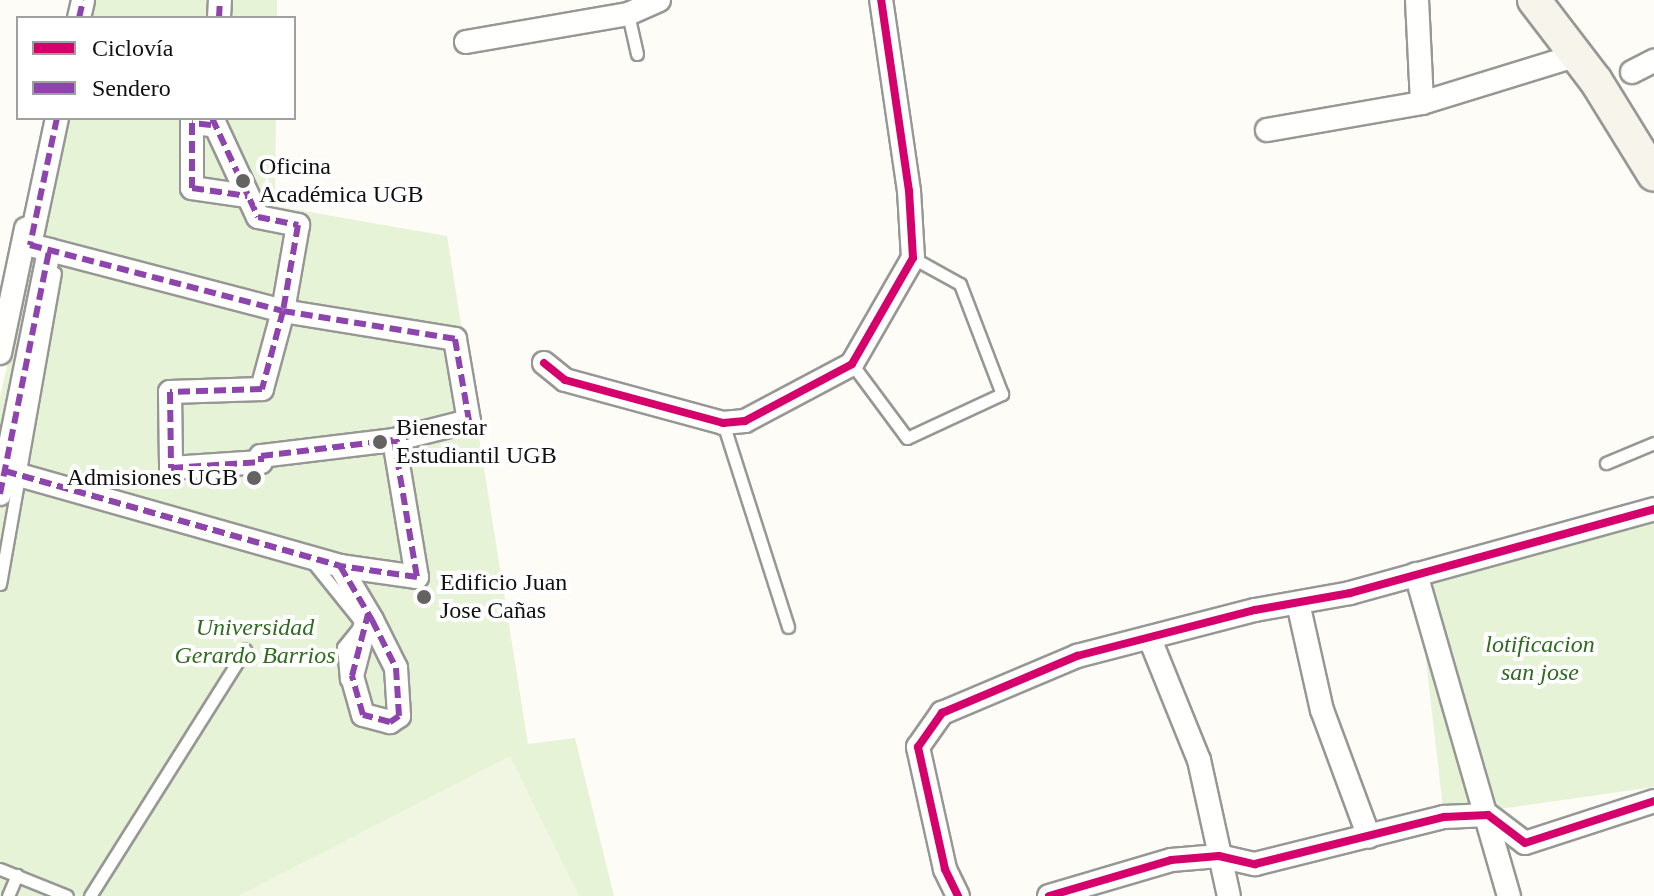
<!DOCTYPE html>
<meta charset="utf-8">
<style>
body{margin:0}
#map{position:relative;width:1654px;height:896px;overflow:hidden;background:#fdfcf7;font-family:Georgia,serif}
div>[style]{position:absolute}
.green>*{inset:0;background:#e7f3d7}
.pitch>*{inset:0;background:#f0f6e1}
.roads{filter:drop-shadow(2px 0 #979795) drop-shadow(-2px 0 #979795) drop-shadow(0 2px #979795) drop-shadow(0 -2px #979795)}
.lane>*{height:11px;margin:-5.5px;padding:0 5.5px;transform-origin:5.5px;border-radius:5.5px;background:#fffffe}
.street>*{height:22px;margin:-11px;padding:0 11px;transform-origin:11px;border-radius:11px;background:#fffffe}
.secondary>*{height:32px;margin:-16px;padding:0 16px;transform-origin:16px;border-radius:16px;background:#f6f4eb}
.quiet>*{height:6px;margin-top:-3px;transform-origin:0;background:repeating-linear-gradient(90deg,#8e44ad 0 12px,transparent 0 18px)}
.cycleway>*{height:8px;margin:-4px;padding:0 4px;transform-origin:4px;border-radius:4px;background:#d6006c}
.dots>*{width:22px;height:22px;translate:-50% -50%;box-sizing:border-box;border:4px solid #fff;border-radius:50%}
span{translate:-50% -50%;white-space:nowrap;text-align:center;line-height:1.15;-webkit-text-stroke:8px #fff;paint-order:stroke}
.poi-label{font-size:24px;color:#111}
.left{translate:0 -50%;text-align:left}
.right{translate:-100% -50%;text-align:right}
.park-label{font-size:24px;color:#2f6b1f;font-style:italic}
.legend{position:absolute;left:16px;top:16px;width:280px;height:104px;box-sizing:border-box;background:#fff;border:2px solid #a0a0a0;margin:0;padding:10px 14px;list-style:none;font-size:24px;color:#111}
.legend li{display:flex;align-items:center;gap:16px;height:40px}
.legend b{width:40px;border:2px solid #a0a0a0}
</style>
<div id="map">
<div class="green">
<div style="clip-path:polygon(90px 0,277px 0,277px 18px,86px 18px)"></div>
<div style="clip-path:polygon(63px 118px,276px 118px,275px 206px,447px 236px,528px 744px,575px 738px,614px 896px,0 896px,0 397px)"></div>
<div style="clip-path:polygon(1654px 510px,1654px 787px,1444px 817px,1416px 574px)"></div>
</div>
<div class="pitch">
<div style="clip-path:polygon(510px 756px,579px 896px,238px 896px)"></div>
</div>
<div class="roads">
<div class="lane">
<div style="left:628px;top:14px;width:41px;rotate:77.3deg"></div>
<div style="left:852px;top:364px;width:92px;rotate:53.4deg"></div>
<div style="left:907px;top:438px;width:105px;rotate:-24.9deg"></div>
<div style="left:1002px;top:394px;width:118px;rotate:-110.9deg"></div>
<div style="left:960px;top:284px;width:54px;rotate:-151deg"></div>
<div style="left:723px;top:423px;width:214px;rotate:72.3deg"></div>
<div style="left:1606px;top:463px;width:52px;rotate:-22.6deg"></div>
<div style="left:315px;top:565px;width:78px;rotate:51.2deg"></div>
<div style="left:0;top:584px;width:316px;rotate:-80deg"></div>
<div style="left:346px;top:680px;width:33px;rotate:-95deg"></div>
<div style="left:343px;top:647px;width:26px;rotate:-51deg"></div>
<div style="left:0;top:869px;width:72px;rotate:21.9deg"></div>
<div style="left:8px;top:896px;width:23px;rotate:-67deg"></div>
<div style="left:90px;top:896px;width:291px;rotate:-57.8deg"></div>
</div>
<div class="street">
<div style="left:1417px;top:0;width:103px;rotate:87.2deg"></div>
<div style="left:79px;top:18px;width:18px;rotate:-77deg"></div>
<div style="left:219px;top:18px;width:18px;rotate:-87deg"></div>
<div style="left:466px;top:42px;width:164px;rotate:-9.8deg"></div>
<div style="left:628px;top:14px;width:34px;rotate:-24deg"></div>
<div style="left:1632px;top:72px;width:25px;rotate:-27deg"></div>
<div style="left:57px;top:118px;width:130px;rotate:102deg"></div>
<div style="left:30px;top:245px;width:261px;rotate:14.6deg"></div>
<div style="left:283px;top:311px;width:174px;rotate:9.2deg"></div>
<div style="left:455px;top:339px;width:83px;rotate:80.3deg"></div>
<div style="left:469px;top:421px;width:77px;rotate:165.8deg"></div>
<div style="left:394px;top:440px;width:139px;rotate:80.5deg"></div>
<div style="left:417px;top:577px;width:78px;rotate:-171.9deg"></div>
<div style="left:340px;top:566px;width:63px;rotate:59.3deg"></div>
<div style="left:372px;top:620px;width:54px;rotate:63.4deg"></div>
<div style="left:396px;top:668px;width:48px;rotate:86.4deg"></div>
<div style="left:399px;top:716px;width:11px;rotate:146deg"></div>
<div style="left:390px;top:722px;width:28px;rotate:-165deg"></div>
<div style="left:363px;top:715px;width:41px;rotate:-105.8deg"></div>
<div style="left:352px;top:676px;width:64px;rotate:-75.5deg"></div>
<div style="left:212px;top:118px;width:109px;rotate:65.1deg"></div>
<div style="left:258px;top:217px;width:41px;rotate:11.3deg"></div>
<div style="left:298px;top:225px;width:87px;rotate:99.9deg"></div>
<div style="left:283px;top:311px;width:81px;rotate:105.1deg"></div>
<div style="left:262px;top:389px;width:92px;rotate:178.1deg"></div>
<div style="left:170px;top:392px;width:76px;rotate:89.2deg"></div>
<div style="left:171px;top:468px;width:90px;rotate:-3.8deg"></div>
<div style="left:261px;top:462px;width:6px;rotate:-90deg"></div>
<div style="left:261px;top:456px;width:134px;rotate:-6.9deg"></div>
<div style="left:211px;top:125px;width:19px;rotate:-174deg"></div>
<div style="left:192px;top:123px;width:65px;rotate:90deg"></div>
<div style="left:192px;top:188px;width:56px;rotate:8.3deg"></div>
<div style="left:1267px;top:130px;width:157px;rotate:-9.9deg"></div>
<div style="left:1422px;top:103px;width:163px;rotate:-17.1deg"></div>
<div style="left:0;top:353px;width:127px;rotate:-78.2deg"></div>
<div style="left:544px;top:363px;width:27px;rotate:39deg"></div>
<div style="left:565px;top:380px;width:164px;rotate:15.2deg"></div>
<div style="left:723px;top:423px;width:22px;rotate:-5deg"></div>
<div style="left:745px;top:421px;width:121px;rotate:-28deg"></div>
<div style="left:852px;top:364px;width:122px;rotate:-60.1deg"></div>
<div style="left:913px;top:258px;width:67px;rotate:-93.4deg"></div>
<div style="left:909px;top:191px;width:193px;rotate:-98.3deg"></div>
<div style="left:5px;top:471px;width:348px;rotate:15.8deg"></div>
<div style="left:0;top:494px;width:249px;rotate:-78.6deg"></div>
<div style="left:1416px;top:574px;width:335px;rotate:73.9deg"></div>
<div style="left:1298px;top:603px;width:110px;rotate:77.4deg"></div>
<div style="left:1322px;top:710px;width:135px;rotate:69.7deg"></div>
<div style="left:1150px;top:639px;width:131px;rotate:68deg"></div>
<div style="left:1199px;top:760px;width:139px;rotate:77.6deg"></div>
<div style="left:958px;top:896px;width:30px;rotate:-116deg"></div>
<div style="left:945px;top:869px;width:125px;rotate:-102.5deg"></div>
<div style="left:918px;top:747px;width:42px;rotate:-54.8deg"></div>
<div style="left:942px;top:713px;width:147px;rotate:-22.9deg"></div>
<div style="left:1077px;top:656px;width:184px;rotate:-14.5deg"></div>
<div style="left:1255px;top:610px;width:97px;rotate:-10.1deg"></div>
<div style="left:1350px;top:593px;width:315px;rotate:-15.4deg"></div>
<div style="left:1049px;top:896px;width:127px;rotate:-16.4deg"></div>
<div style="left:1171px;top:860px;width:48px;rotate:-4.8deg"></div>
<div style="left:1219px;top:856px;width:37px;rotate:13deg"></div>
<div style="left:1255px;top:864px;width:195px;rotate:-14deg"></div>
<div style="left:1444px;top:817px;width:44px;rotate:-2.6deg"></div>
<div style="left:1488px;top:815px;width:46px;rotate:37.1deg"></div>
<div style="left:1525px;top:843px;width:136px;rotate:-18deg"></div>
</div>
<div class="secondary">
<div style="left:1534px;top:0;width:102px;rotate:52.6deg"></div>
<div style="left:1596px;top:81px;width:110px;rotate:58.3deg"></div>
</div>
</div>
<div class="quiet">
<div style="left:79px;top:18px;width:18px;rotate:-77deg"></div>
<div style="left:219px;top:18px;width:18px;rotate:-87deg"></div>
<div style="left:57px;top:118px;width:130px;rotate:102deg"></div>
<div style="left:30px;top:245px;width:261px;rotate:14.6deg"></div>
<div style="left:283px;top:311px;width:174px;rotate:9.2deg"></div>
<div style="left:455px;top:339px;width:83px;rotate:80.3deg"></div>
<div style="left:469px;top:421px;width:77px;rotate:165.8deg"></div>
<div style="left:394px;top:440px;width:139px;rotate:80.5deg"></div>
<div style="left:417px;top:577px;width:78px;rotate:-171.9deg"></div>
<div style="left:340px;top:566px;width:63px;rotate:59.3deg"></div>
<div style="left:372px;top:620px;width:54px;rotate:63.4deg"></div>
<div style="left:396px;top:668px;width:48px;rotate:86.4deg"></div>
<div style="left:399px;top:716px;width:11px;rotate:146deg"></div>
<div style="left:390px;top:722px;width:28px;rotate:-165deg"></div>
<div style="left:363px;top:715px;width:41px;rotate:-105.8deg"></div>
<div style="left:352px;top:676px;width:64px;rotate:-75.5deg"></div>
<div style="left:212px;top:118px;width:109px;rotate:65.1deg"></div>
<div style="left:258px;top:217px;width:41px;rotate:11.3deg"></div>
<div style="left:298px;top:225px;width:87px;rotate:99.9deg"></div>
<div style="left:283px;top:311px;width:81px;rotate:105.1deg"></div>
<div style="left:262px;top:389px;width:92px;rotate:178.1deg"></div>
<div style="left:170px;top:392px;width:76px;rotate:89.2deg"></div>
<div style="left:171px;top:468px;width:90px;rotate:-3.8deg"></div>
<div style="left:261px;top:462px;width:6px;rotate:-90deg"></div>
<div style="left:261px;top:456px;width:134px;rotate:-6.9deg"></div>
<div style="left:211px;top:125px;width:19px;rotate:-174deg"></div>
<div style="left:192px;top:123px;width:65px;rotate:90deg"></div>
<div style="left:192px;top:188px;width:56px;rotate:8.3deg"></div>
<div style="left:5px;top:471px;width:348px;rotate:15.8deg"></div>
<div style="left:0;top:494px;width:249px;rotate:-78.6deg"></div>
</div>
<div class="cycleway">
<div style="left:544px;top:363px;width:27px;rotate:39deg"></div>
<div style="left:565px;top:380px;width:164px;rotate:15.2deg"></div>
<div style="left:723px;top:423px;width:22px;rotate:-5deg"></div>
<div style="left:745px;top:421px;width:121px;rotate:-28deg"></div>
<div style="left:852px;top:364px;width:122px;rotate:-60.1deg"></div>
<div style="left:913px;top:258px;width:67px;rotate:-93.4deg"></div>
<div style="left:909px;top:191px;width:193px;rotate:-98.3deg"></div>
<div style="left:958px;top:896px;width:30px;rotate:-116deg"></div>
<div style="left:945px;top:869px;width:125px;rotate:-102.5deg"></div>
<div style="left:918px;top:747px;width:42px;rotate:-54.8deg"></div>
<div style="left:942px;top:713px;width:147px;rotate:-22.9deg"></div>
<div style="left:1077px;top:656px;width:184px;rotate:-14.5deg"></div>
<div style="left:1255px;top:610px;width:97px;rotate:-10.1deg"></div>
<div style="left:1350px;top:593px;width:315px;rotate:-15.4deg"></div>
<div style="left:1049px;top:896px;width:127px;rotate:-16.4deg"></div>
<div style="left:1171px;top:860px;width:48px;rotate:-4.8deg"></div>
<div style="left:1219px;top:856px;width:37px;rotate:13deg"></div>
<div style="left:1255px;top:864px;width:195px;rotate:-14deg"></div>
<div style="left:1444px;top:817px;width:44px;rotate:-2.6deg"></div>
<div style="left:1488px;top:815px;width:46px;rotate:37.1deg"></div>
<div style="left:1525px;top:843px;width:136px;rotate:-18deg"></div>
</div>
<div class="dots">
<div style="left:243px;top:181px;background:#646362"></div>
<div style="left:380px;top:442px;background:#646362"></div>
<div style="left:254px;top:478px;background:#646362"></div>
<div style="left:424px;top:597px;background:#646362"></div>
</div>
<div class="poi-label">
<span class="left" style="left:259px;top:181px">Oficina<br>Académica UGB</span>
<span class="left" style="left:396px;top:442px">Bienestar<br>Estudiantil UGB</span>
<span class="right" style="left:238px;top:478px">Admisiones UGB</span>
<span class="left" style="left:440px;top:597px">Edificio Juan<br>Jose Cañas</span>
</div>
<div class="park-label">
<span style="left:255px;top:642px">Universidad<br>Gerardo Barrios</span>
<span style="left:1540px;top:659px">lotificacion<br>san jose</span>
</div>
<ul class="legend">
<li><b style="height:10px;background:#d6006c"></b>Ciclovía</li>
<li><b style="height:10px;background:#8e44ad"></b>Sendero</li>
</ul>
</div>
